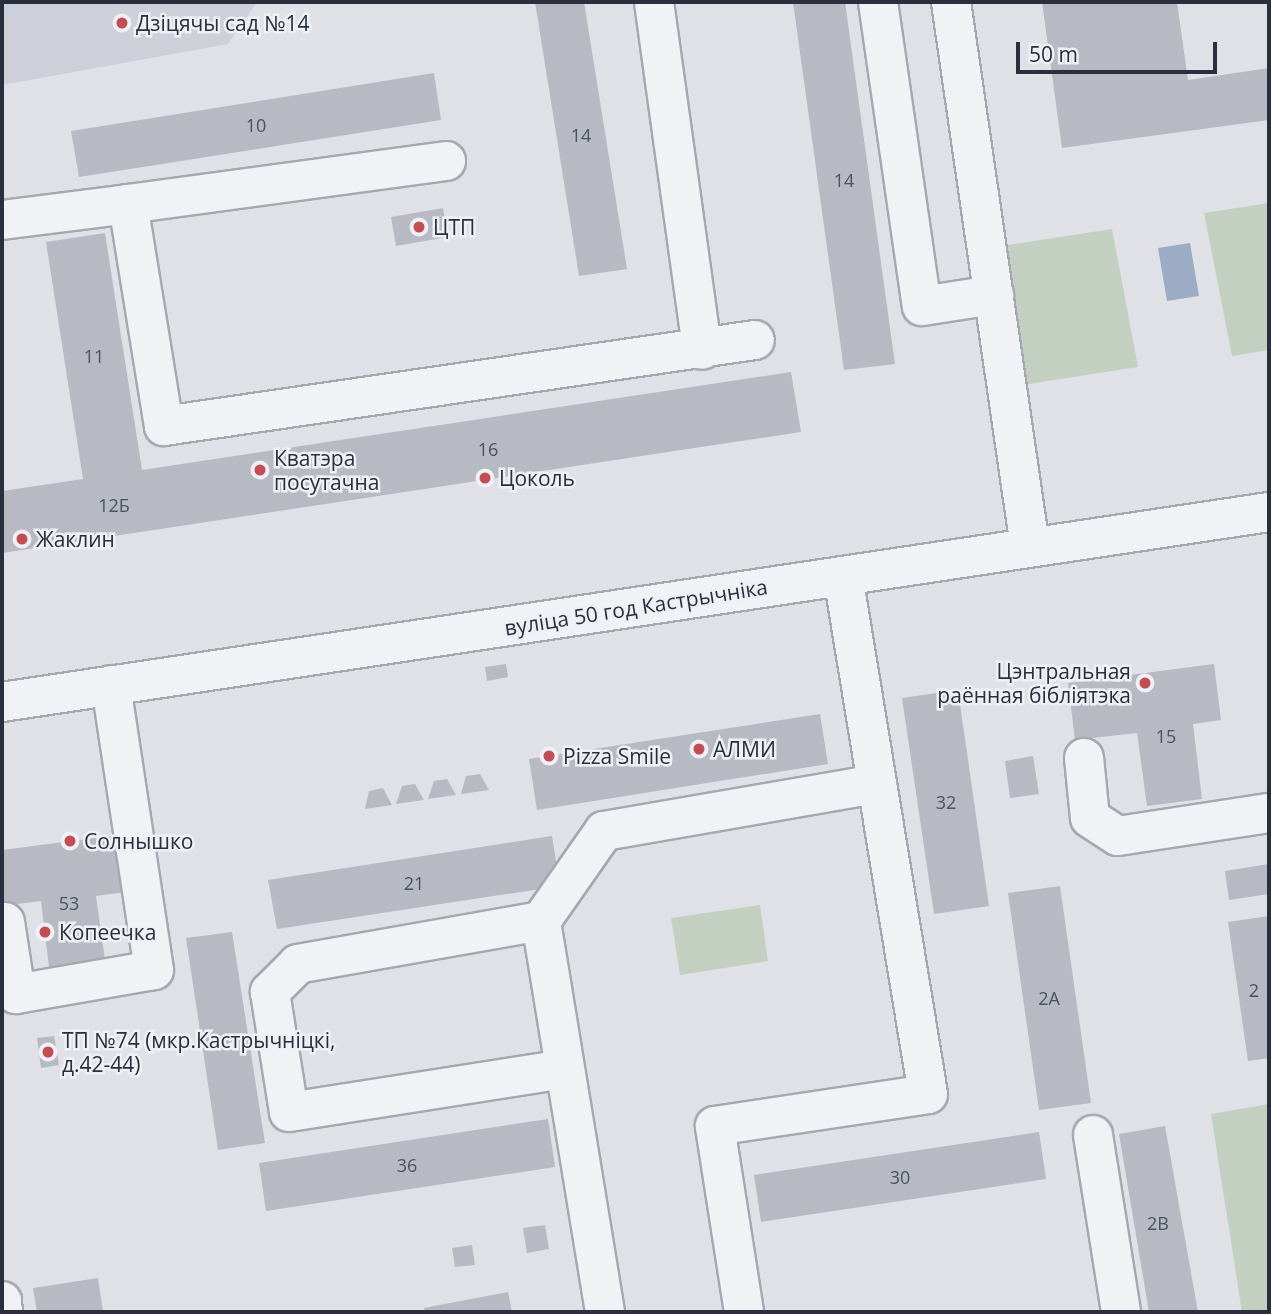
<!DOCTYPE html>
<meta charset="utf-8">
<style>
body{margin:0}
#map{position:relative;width:1271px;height:1314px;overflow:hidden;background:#dfe1e7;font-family:"Open Sans",sans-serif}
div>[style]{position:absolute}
.built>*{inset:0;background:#cdd0d9}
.green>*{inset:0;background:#c3d0c1}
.water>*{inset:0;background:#9cacc4}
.building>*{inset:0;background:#b7bac3}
.roads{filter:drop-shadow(2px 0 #a5a8b1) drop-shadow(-2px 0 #a5a8b1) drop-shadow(0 2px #a5a8b1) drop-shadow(0 -2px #a5a8b1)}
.minor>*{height:38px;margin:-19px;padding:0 19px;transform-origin:19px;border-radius:19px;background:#f1f2f6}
.dots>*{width:19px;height:19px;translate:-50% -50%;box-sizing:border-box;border:4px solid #eef0f5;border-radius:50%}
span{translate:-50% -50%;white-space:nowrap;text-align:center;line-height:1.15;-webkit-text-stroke:5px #eef0f5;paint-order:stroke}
.number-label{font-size:18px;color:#4c525e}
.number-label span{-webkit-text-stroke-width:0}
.poi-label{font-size:21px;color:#292f3d}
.left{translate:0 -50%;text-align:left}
.right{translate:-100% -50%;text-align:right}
.street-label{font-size:21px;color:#292f3d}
.frame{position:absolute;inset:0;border:4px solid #292f3d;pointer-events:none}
.scale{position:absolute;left:1016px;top:42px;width:201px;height:32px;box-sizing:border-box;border:4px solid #292f3d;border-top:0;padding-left:9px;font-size:21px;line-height:24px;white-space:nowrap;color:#292f3d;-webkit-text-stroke:5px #eef0f5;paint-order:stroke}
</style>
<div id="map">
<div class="built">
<div style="clip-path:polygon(2px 2px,257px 2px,228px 44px,2px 85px)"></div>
</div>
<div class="green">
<div style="clip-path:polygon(1269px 203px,1269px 350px,1232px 356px,1204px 213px)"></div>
<div style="clip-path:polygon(1112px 229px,1138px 367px,1022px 385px,1001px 246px)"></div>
<div style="clip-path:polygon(760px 905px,768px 961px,680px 975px,671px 918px)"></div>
<div style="clip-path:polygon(1269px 1104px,1269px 1312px,1242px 1312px,1211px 1114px)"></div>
</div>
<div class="water">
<div style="clip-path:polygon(1190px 243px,1199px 296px,1167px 301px,1158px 248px)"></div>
</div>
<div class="building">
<div style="clip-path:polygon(535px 2px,584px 2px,627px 269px,579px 276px)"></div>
<div style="clip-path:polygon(793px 2px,845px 2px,895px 364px,844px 370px)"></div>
<div style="clip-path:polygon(1042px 2px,1177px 2px,1188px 80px,1269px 68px,1269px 120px,1062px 148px)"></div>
<div style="clip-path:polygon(434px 73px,441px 120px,79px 177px,71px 131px)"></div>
<div style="clip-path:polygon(443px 208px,448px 237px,396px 246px,391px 217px)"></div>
<div style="clip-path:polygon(105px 233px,142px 470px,791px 372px,801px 432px,2px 553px,2px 491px,83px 479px,46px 242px)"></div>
<div style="clip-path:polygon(506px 664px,508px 677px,487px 681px,485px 667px)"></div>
<div style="clip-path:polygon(1214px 664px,1221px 720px,1193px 724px,1202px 799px,1147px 806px,1137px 733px,1075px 740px,1068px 683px)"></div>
<div style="clip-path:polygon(958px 690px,989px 906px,934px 914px,902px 698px)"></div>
<div style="clip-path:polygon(820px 714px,828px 764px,537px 810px,529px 759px)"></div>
<div style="clip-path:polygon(1033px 756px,1039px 794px,1010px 798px,1005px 761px)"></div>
<div style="clip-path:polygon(480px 774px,489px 790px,461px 794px,466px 776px)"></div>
<div style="clip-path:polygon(447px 779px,456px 795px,428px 799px,434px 781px)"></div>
<div style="clip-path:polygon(415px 784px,424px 800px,396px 804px,402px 786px)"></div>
<div style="clip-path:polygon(383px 788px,392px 805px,365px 809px,369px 791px)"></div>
<div style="clip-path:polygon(118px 835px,125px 892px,96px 896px,105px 960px,49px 967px,41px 901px,2px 906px,2px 850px)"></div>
<div style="clip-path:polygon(552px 836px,560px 886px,277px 929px,268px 880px)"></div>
<div style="clip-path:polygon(1269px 864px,1269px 894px,1229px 900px,1225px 871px)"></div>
<div style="clip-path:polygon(1060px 886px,1091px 1103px,1039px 1110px,1008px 893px)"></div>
<div style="clip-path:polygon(1269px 916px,1269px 1058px,1248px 1061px,1228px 922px)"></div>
<div style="clip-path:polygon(232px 932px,265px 1143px,218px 1150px,186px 938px)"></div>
<div style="clip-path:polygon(54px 1036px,59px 1065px,41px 1068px,37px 1038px)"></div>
<div style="clip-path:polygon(548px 1119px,555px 1167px,266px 1211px,259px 1163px)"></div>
<div style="clip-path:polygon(1165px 1126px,1198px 1312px,1149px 1312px,1119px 1134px)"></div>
<div style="clip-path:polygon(1039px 1132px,1046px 1179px,761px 1222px,754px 1175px)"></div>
<div style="clip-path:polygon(545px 1225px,549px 1249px,527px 1253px,523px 1228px)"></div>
<div style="clip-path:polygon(472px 1245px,475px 1265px,455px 1267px,452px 1248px)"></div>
<div style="clip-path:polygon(98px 1278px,103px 1312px,37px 1312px,33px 1288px)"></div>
<div style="clip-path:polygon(508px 1292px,512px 1312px,425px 1312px,424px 1308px)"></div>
</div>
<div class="roads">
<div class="minor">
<div style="left:654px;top:2px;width:351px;rotate:82.1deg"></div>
<div style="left:878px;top:2px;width:307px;rotate:81.8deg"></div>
<div style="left:922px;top:306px;width:73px;rotate:-8.7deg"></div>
<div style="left:951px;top:2px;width:551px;rotate:81.75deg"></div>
<div style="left:128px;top:204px;width:321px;rotate:-7.7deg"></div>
<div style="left:2px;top:220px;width:127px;rotate:-7.2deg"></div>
<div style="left:128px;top:204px;width:225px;rotate:80.8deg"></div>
<div style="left:164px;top:426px;width:597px;rotate:-8.28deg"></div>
<div style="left:2px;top:702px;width:1281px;rotate:-8.53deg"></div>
<div style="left:1084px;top:758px;width:60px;rotate:84.3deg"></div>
<div style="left:1090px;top:818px;width:33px;rotate:33deg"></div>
<div style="left:1118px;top:836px;width:153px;rotate:-8.7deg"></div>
<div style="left:541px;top:921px;width:247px;rotate:170deg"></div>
<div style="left:298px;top:964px;width:40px;rotate:135deg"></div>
<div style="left:270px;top:992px;width:121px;rotate:81deg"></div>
<div style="left:289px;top:1112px;width:279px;rotate:-8.9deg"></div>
<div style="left:5px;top:922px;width:73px;rotate:81.3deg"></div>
<div style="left:16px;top:994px;width:140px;rotate:-9.9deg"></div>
<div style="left:154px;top:970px;width:288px;rotate:-98.6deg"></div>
<div style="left:1093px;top:1135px;width:179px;rotate:81deg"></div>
<div style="left:2px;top:1301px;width:11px;rotate:85deg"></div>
<div style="left:605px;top:1312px;width:396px;rotate:-99.3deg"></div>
<div style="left:541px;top:921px;width:110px;rotate:-55deg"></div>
<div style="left:604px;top:831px;width:277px;rotate:-9.8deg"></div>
<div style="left:744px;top:1312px;width:188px;rotate:-98.9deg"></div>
<div style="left:715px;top:1126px;width:215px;rotate:-8.5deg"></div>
<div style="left:928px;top:1094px;width:525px;rotate:-99.32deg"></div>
</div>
</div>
<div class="dots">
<div style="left:122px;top:23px;background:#c34d54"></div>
<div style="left:419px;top:227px;background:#c34d54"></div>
<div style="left:260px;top:470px;background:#c34d54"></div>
<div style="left:485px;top:478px;background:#c34d54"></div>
<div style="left:22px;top:539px;background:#c34d54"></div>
<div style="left:1145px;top:683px;background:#c34d54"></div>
<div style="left:699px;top:749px;background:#c34d54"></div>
<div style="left:549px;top:756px;background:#c34d54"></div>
<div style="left:70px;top:841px;background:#c34d54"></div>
<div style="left:45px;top:932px;background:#c34d54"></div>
<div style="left:48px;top:1052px;background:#c34d54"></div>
</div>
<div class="number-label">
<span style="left:256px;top:125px">10</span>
<span style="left:581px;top:135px">14</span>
<span style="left:844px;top:180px">14</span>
<span style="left:94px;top:356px">11</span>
<span style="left:488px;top:449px">16</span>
<span style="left:114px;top:505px">12Б</span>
<span style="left:1166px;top:736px">15</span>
<span style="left:946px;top:802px">32</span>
<span style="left:414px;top:883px">21</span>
<span style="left:69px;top:903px">53</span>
<span style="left:1254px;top:990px">2</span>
<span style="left:1049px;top:998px">2А</span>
<span style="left:407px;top:1165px">36</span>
<span style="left:900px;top:1177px">30</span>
<span style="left:1158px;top:1223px">2В</span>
</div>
<div class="poi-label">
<span class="left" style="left:136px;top:23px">Дзіцячы сад №14</span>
<span class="left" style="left:433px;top:227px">ЦТП</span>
<span class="left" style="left:274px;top:470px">Кватэра<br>посутачна</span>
<span class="left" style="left:499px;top:478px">Цоколь</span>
<span class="left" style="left:36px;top:539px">Жаклин</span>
<span class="right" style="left:1131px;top:683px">Цэнтральная<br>раённая бібліятэка</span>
<span class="left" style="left:713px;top:749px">АЛМИ</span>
<span class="left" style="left:563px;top:756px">Pizza Smile</span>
<span class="left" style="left:84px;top:841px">Солнышко</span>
<span class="left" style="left:59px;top:932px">Копеечка</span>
<span class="left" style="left:62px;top:1052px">ТП №74 (мкр.Кастрычніцкі,<br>д.42-44)</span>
</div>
<div class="street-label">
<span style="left:636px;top:607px;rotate:-9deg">вуліца 50 год Кастрычніка</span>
</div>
<div class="frame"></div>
<div class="scale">50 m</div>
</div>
